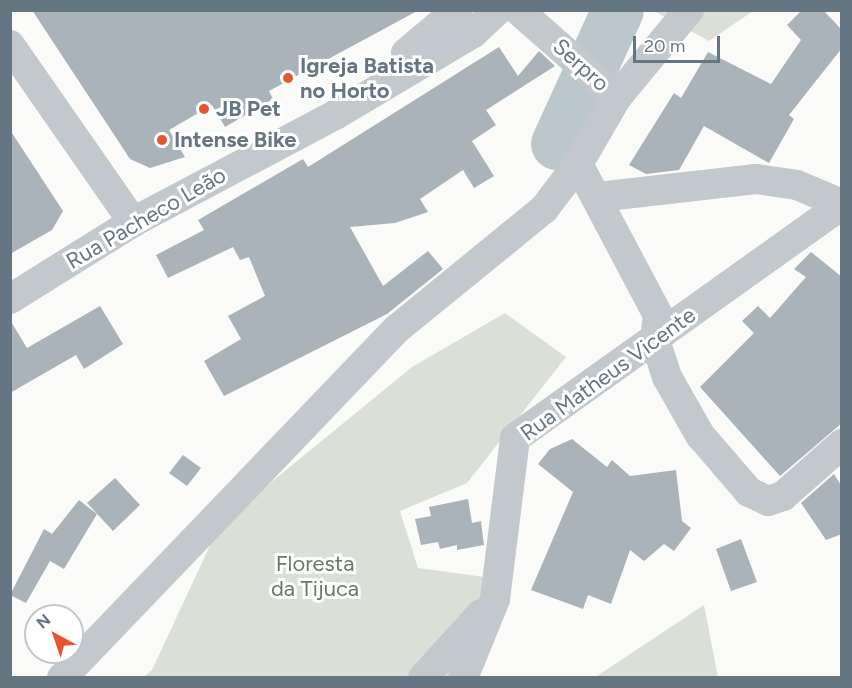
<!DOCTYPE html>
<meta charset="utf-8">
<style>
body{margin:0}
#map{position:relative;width:852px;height:688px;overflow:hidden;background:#fafaf8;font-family:Figtree,sans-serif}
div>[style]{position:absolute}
.green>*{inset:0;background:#dadfd7}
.river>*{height:52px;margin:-26px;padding:0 26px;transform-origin:26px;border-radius:26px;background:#bbc7cb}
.building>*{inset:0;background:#aab3b9}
.street>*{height:30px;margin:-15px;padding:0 15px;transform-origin:15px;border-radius:15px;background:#c3c8cc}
.dots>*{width:16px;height:16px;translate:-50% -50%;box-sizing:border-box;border:3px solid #fff;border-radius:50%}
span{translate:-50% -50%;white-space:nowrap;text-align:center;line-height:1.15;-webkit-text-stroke:6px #fff;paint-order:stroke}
.poi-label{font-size:22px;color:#657683;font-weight:700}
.left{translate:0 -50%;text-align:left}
.street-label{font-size:22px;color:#657683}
.park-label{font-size:22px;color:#687a64}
.frame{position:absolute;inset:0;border:12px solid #657683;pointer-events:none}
.north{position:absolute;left:24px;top:604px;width:60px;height:60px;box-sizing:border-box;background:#fff;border:2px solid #c1c8cd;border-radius:50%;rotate:320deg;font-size:16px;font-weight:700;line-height:24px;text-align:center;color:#657683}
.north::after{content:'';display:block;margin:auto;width:21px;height:27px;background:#e4572e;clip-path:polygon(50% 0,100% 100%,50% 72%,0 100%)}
.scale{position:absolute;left:633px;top:36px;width:87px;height:27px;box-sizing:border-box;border:3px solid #657683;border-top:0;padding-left:8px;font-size:18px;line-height:21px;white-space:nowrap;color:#657683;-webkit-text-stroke:4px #fff;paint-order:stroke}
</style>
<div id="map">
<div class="green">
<div style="clip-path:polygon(654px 11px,753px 11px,709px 41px)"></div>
<div style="clip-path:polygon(505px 313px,566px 357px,467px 483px,400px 511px,418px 568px,492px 578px,475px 677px,142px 678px,152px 670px,220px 524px,412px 367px)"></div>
<div style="clip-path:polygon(704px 605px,718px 677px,598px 677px,597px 676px)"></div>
</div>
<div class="river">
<div style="left:557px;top:144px;width:147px;rotate:-65.5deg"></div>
</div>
<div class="building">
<div style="clip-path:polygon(32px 10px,419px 10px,269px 91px,273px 99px,225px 127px,212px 105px,169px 130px,185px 157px,150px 168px,130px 159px)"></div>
<div style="clip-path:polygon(802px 10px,823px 10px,842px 30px,842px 48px,789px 115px,794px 119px,769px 163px,704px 126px,679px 170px,646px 174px,629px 165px,674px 93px,681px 98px,708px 52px,771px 84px,801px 40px,787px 25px)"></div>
<div style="clip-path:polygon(499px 47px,518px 76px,539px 51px,555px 66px,486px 110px,496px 125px,472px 141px,494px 176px,474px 188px,463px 170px,420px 199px,428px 212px,395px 223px,350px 227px,383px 286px,428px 251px,443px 269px,387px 314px,224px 396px,204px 361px,241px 339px,228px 316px,265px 296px,249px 257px,240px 260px,233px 247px,168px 278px,156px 255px,204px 230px,198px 220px,303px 159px,308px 167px)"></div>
<div style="clip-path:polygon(10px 130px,63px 211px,52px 230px,10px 254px)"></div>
<div style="clip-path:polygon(811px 252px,842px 277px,842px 423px,780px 476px,700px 387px,754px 333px,742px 321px,758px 306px,770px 318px,806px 277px,794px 269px)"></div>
<div style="clip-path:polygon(100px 306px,123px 344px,84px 369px,76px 355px,10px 393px,10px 320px,27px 348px)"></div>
<div style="clip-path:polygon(572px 439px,607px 467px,612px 460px,630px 476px,676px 470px,682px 521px,691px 528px,674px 551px,664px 544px,644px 561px,630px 550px,611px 604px,588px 595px,583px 609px,531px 590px,573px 492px,538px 464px,550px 449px)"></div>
<div style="clip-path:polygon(183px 455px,201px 468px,187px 486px,169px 473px)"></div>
<div style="clip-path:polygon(834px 474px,842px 487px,842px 534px,826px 540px,801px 503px)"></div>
<div style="clip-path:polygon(115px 478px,140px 505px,113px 531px,87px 503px)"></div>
<div style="clip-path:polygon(468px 499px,472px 523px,481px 521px,484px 545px,457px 550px,457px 545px,440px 549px,438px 542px,421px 545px,415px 519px,431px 516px,429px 507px)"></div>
<div style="clip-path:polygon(79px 500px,97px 514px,64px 569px,50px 561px,26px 603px,10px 595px,44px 529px,52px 534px)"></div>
<div style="clip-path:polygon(741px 539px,757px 582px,731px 591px,716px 549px)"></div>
</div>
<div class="street">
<div style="left:518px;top:10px;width:132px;rotate:41.3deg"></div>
<div style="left:689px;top:10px;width:113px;rotate:129.6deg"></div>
<div style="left:617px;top:97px;width:78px;rotate:120.2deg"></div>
<div style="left:578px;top:164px;width:171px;rotate:62.1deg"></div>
<div style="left:658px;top:315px;width:25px;rotate:97deg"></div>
<div style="left:655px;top:340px;width:39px;rotate:72deg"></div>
<div style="left:667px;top:377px;width:67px;rotate:60.4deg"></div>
<div style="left:700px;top:435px;width:75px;rotate:49.3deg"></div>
<div style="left:749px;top:492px;width:21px;rotate:25deg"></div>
<div style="left:768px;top:501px;width:16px;rotate:-18deg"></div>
<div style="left:783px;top:496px;width:79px;rotate:-41.4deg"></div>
<div style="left:10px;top:45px;width:216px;rotate:55.2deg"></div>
<div style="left:406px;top:53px;width:67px;rotate:-40.1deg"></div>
<div style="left:598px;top:197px;width:159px;rotate:-6.5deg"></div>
<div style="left:756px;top:179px;width:41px;rotate:8.3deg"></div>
<div style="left:797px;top:185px;width:49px;rotate:22.9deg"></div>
<div style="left:10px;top:299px;width:145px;rotate:-32deg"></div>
<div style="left:133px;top:222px;width:229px;rotate:-27.9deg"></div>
<div style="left:335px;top:115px;width:161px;rotate:-30.7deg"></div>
<div style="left:473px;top:33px;width:34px;rotate:-43deg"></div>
<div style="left:62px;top:678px;width:485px;rotate:-46.2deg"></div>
<div style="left:398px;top:328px;width:188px;rotate:-39.2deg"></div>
<div style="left:544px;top:209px;width:56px;rotate:-52.9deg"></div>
<div style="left:423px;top:678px;width:86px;rotate:-47.8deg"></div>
<div style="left:463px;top:678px;width:85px;rotate:-67.9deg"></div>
<div style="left:495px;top:599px;width:162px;rotate:-82.9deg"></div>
<div style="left:515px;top:438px;width:402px;rotate:-35.5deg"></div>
</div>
<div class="dots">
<div style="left:288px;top:78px;background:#e4572e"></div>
<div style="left:204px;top:109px;background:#e4572e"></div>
<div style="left:162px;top:140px;background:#e4572e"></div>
</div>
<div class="poi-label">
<span class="left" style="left:300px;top:78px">Igreja Batista<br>no Horto</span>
<span class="left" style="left:216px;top:109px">JB Pet</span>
<span class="left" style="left:174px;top:140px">Intense Bike</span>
</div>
<div class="street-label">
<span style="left:581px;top:65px;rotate:42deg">Serpro</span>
<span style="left:146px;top:218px;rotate:-30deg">Rua Pacheco Leão</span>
<span style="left:608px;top:374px;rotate:-36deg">Rua Matheus Vicente</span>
</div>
<div class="park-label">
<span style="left:315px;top:576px">Floresta<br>da Tijuca</span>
</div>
<div class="frame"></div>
<div class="north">N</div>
<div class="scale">20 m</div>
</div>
